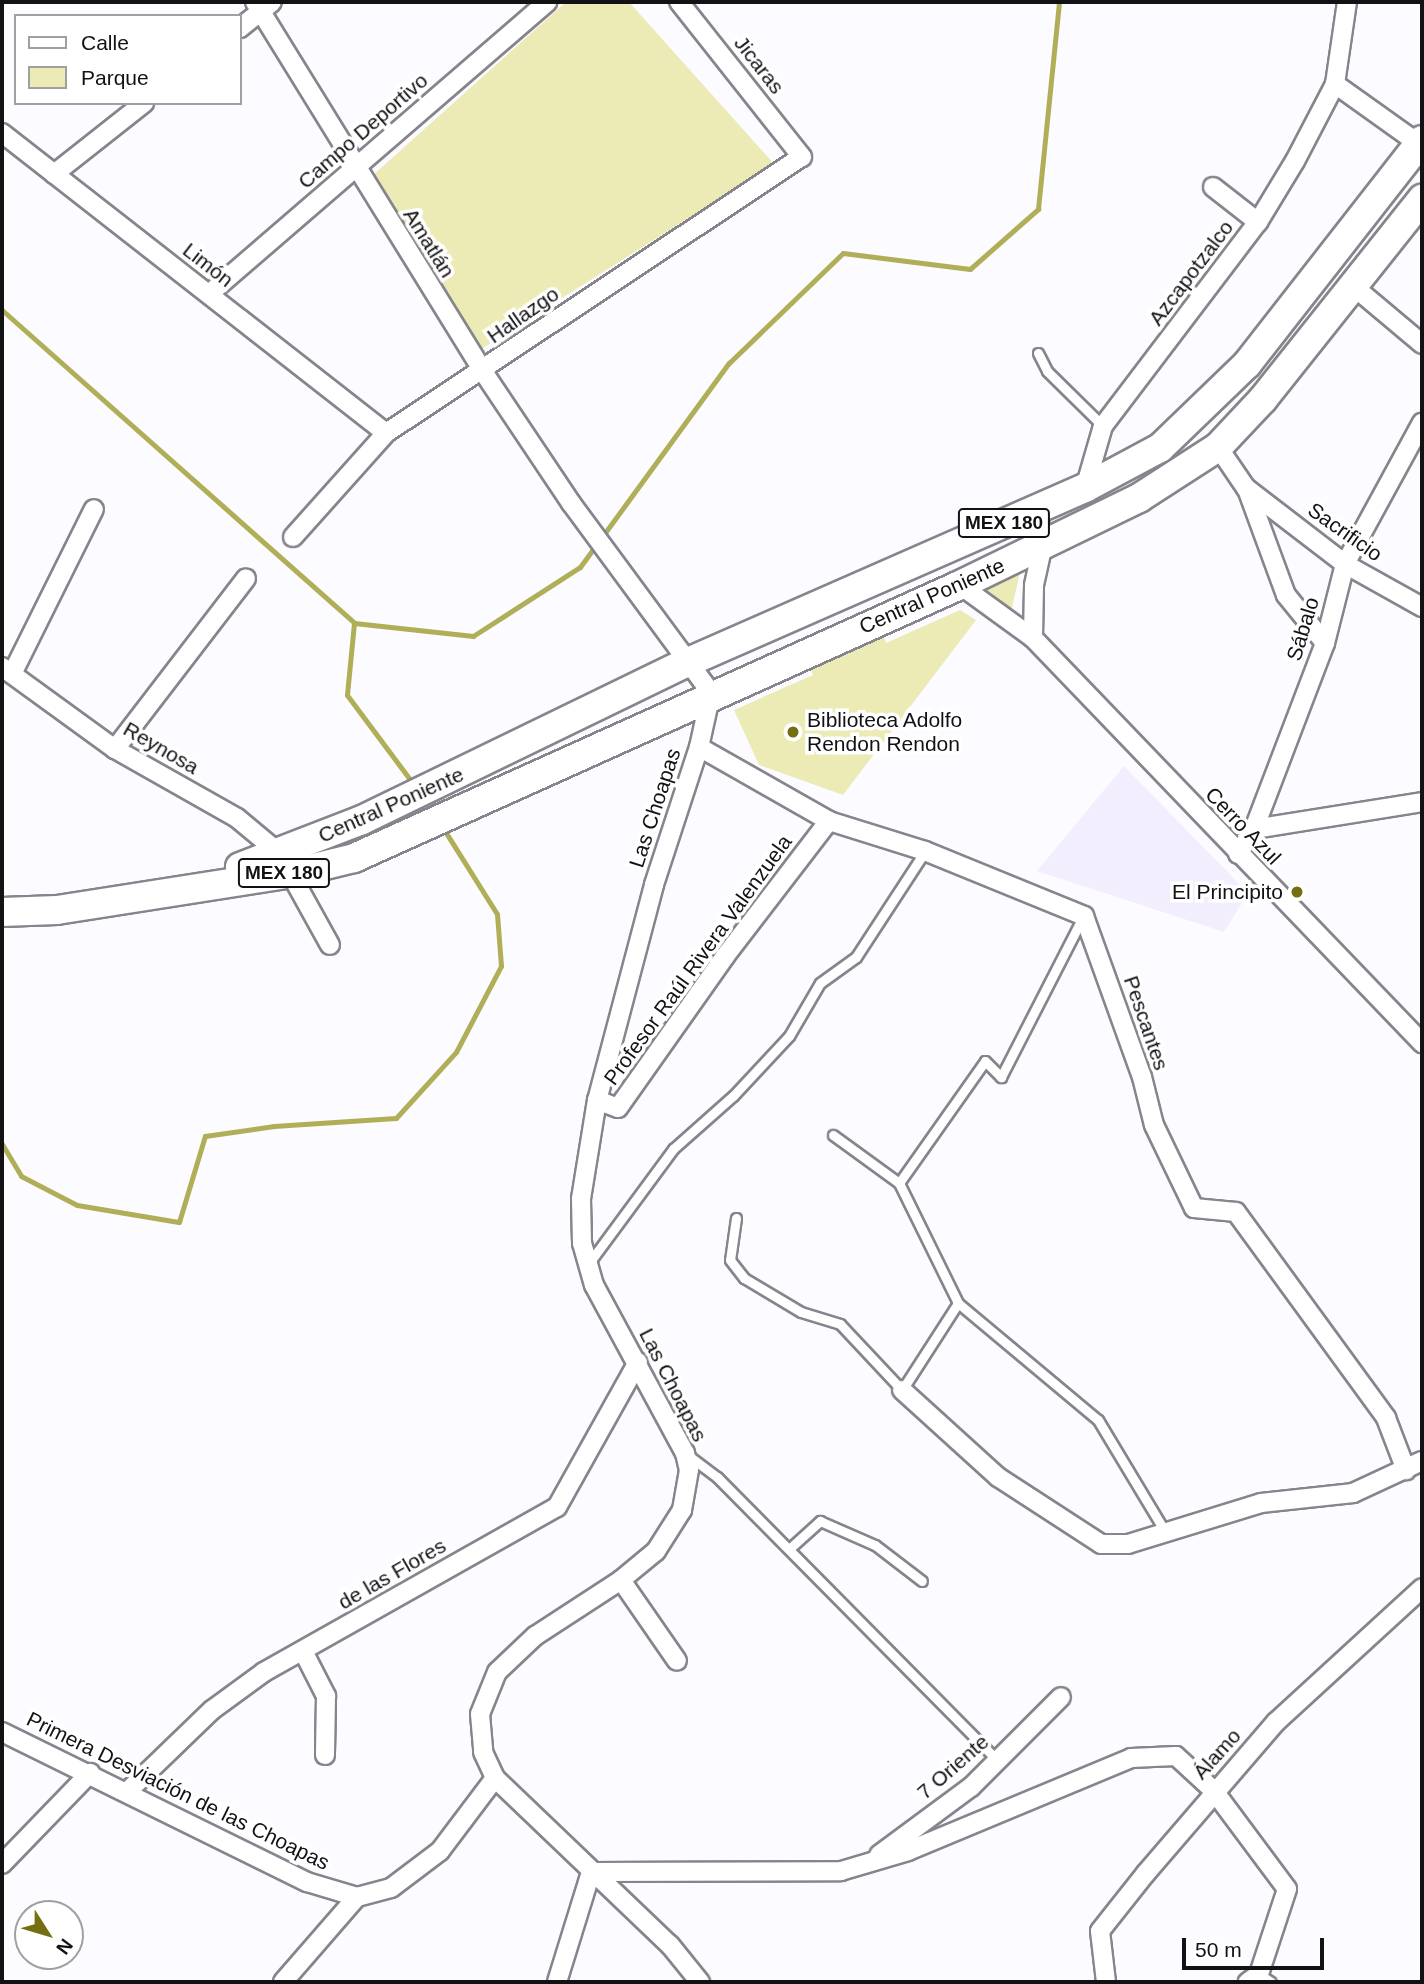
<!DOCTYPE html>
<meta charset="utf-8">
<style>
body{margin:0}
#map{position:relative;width:1424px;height:1984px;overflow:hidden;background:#fcfbff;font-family:Arial,sans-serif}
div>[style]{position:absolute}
.built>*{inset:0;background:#f2eefe}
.green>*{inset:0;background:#ecebb5}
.stream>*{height:5px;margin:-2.5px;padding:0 2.5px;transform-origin:2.5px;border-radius:2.5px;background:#b1ae58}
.roads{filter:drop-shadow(2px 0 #86848c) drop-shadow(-2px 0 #86848c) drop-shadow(0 2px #86848c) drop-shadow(0 -2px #86848c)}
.lane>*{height:9px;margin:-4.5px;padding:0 4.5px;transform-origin:4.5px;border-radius:4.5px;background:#fff}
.street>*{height:18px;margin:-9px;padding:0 9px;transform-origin:9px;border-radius:9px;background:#fff}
.primary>*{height:28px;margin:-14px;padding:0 14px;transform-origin:14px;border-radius:14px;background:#fff}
.dots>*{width:19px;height:19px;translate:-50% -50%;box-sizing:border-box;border:4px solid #fff;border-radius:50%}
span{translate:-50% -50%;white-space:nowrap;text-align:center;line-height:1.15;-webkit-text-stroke:7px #fff;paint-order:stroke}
.shield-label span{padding:2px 5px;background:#fff;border:2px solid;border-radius:5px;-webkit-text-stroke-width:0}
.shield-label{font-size:19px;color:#121114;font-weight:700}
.street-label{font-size:21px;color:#121114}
.poi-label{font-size:21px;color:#121114}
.left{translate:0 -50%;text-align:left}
.right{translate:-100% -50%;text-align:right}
.frame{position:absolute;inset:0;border:4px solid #121114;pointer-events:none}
.legend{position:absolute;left:14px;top:14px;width:228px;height:91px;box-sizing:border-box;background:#fff;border:2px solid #a0a0a1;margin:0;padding:9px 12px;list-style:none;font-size:21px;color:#121114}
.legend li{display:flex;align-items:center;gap:14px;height:35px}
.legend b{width:35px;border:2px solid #a0a0a1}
.north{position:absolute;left:14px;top:1900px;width:70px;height:70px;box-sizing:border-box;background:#fff;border:2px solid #a0a0a1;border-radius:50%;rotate:127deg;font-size:19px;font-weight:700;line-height:28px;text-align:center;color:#121114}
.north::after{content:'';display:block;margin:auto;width:24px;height:32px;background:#746f10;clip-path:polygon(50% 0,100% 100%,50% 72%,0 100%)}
.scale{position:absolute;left:1182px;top:1938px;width:142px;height:32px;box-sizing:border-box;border:4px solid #121114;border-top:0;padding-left:9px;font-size:21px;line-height:24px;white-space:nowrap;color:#121114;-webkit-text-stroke:5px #fff;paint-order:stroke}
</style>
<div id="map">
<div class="built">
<div style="clip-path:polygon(1124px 766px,1248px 893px,1224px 932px,1037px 871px)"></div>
</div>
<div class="green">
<div style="clip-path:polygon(566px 2px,629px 2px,774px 164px,475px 353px,372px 176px)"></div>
<div style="clip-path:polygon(1021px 568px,1010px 616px,977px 587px)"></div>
<div style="clip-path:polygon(960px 610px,976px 620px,843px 795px,759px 765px,734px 710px,813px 675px,811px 670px,883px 634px,886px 643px)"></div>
</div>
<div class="stream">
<div style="left:2px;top:310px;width:471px;rotate:41.6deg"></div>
<div style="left:354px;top:623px;width:120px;rotate:6.2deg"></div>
<div style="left:473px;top:636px;width:127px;rotate:-32.8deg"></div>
<div style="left:580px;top:567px;width:253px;rotate:-53.9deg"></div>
<div style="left:729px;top:363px;width:158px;rotate:-44deg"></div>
<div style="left:843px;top:253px;width:128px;rotate:7.2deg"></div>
<div style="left:970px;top:269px;width:91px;rotate:-41.4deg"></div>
<div style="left:1038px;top:209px;width:208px;rotate:-84.2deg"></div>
<div style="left:354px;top:623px;width:72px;rotate:95.6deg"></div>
<div style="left:347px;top:695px;width:112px;rotate:53.3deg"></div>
<div style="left:2px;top:1144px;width:37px;rotate:59deg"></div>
<div style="left:21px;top:1176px;width:63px;rotate:27.4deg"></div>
<div style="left:77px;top:1205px;width:103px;rotate:9.5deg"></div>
<div style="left:179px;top:1222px;width:90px;rotate:-73.2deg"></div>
<div style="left:205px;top:1136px;width:70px;rotate:-8.2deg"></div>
<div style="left:274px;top:1126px;width:122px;rotate:-3.8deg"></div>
<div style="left:396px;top:1118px;width:89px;rotate:-47.7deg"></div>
<div style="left:456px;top:1052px;width:97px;rotate:-62.4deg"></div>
<div style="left:501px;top:966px;width:52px;rotate:-94.4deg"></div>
<div style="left:497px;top:914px;width:102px;rotate:-122.1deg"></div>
</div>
<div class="roads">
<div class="lane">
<div style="left:1038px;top:353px;width:20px;rotate:63deg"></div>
<div style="left:1047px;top:371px;width:78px;rotate:44.5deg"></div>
<div style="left:833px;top:1135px;width:82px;rotate:36deg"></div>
<div style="left:899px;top:1183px;width:134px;rotate:63.8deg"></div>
<div style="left:958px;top:1303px;width:182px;rotate:39.9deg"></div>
<div style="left:1098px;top:1420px;width:132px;rotate:59deg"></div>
<div style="left:899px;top:1183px;width:149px;rotate:-54.8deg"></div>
<div style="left:985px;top:1061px;width:23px;rotate:45deg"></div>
<div style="left:1001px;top:1077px;width:180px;rotate:-62.9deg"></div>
<div style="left:736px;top:1218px;width:42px;rotate:98.1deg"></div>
<div style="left:730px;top:1260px;width:23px;rotate:52deg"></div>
<div style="left:744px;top:1278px;width:66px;rotate:30.8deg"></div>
<div style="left:801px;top:1312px;width:41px;rotate:17.1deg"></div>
<div style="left:840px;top:1324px;width:91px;rotate:46.8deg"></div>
<div style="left:902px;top:1390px;width:103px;rotate:-57.2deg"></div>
<div style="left:589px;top:1263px;width:142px;rotate:-53.6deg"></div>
<div style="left:673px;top:1149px;width:80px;rotate:-41.5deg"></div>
<div style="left:733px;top:1096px;width:82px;rotate:-47deg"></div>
<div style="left:789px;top:1036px;width:61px;rotate:-59.7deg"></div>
<div style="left:820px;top:983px;width:44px;rotate:-35.8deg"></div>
<div style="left:856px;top:957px;width:126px;rotate:-56.9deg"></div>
<div style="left:689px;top:1456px;width:35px;rotate:37deg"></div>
<div style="left:717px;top:1477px;width:398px;rotate:45.3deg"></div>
<div style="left:789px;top:1549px;width:42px;rotate:-42.1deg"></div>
<div style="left:820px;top:1521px;width:60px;rotate:23.6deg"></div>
<div style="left:875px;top:1545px;width:59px;rotate:37.5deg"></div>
<div style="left:1259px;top:1974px;width:14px;rotate:34deg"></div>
</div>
<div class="street">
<div style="left:255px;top:2px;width:432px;rotate:58.3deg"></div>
<div style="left:482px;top:370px;width:160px;rotate:56.2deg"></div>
<div style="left:571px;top:503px;width:236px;rotate:53.6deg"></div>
<div style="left:711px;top:693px;width:55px;rotate:102.5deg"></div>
<div style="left:699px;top:747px;width:145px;rotate:108.1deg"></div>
<div style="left:654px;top:885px;width:222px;rotate:104.8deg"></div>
<div style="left:597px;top:1100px;width:100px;rotate:99.2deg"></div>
<div style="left:581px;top:1199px;width:44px;rotate:88.7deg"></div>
<div style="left:582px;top:1243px;width:44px;rotate:74.1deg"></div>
<div style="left:594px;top:1285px;width:191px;rotate:61.6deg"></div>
<div style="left:685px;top:1453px;width:17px;rotate:77deg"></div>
<div style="left:689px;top:1470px;width:41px;rotate:99.9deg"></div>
<div style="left:682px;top:1510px;width:49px;rotate:122.4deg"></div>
<div style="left:656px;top:1551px;width:45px;rotate:140.4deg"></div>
<div style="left:621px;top:1580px;width:103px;rotate:146.9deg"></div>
<div style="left:535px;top:1636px;width:52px;rotate:136.5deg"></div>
<div style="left:497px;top:1672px;width:45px;rotate:112deg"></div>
<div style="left:480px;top:1714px;width:38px;rotate:85deg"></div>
<div style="left:483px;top:1752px;width:29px;rotate:65deg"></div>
<div style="left:495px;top:1778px;width:242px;rotate:43.7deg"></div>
<div style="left:670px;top:1945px;width:48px;rotate:51deg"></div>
<div style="left:240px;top:28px;width:41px;rotate:-39.1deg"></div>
<div style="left:1335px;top:84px;width:107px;rotate:35.5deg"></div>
<div style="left:2px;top:133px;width:487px;rotate:38deg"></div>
<div style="left:54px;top:174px;width:115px;rotate:-38.3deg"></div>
<div style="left:1213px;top:187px;width:57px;rotate:37.9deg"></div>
<div style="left:1353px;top:286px;width:90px;rotate:40deg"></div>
<div style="left:209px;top:294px;width:447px;rotate:-40.8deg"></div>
<div style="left:1218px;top:447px;width:50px;rotate:55.7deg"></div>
<div style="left:1246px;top:488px;width:125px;rotate:37.5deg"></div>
<div style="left:1345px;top:564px;width:88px;rotate:29.2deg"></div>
<div style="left:1085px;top:488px;width:65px;rotate:-73.8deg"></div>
<div style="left:1103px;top:426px;width:256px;rotate:-52.8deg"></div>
<div style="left:1258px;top:222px;width:71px;rotate:-58.8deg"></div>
<div style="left:1295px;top:161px;width:87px;rotate:-62.5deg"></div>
<div style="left:1335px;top:84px;width:83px;rotate:-81.7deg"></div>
<div style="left:1247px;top:489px;width:113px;rotate:69.8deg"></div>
<div style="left:1286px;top:595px;width:62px;rotate:50.9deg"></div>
<div style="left:293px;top:537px;width:140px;rotate:-48.2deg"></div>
<div style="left:386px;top:433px;width:499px;rotate:-33.6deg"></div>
<div style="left:802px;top:157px;width:198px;rotate:-128.4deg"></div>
<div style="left:960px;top:585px;width:90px;rotate:36deg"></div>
<div style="left:1033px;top:638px;width:562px;rotate:46.15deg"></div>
<div style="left:1033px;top:638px;width:53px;rotate:-88.9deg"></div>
<div style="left:1034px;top:585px;width:42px;rotate:-77.6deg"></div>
<div style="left:1043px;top:544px;width:36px;rotate:-100deg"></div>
<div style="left:2px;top:667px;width:140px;rotate:36deg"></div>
<div style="left:115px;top:749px;width:140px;rotate:29.5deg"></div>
<div style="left:237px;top:818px;width:55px;rotate:39.8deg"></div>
<div style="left:279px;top:853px;width:105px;rotate:61deg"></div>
<div style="left:12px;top:674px;width:184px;rotate:-63.6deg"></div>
<div style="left:699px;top:747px;width:150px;rotate:29.6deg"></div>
<div style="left:829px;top:821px;width:101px;rotate:17.4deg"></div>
<div style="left:925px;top:851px;width:172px;rotate:22.2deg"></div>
<div style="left:1084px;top:916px;width:171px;rotate:70.2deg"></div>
<div style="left:1142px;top:1077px;width:49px;rotate:76deg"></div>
<div style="left:1154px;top:1125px;width:92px;rotate:64.3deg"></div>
<div style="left:1194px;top:1208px;width:42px;rotate:5.4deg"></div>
<div style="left:1236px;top:1212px;width:255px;rotate:53.9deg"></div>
<div style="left:1386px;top:1418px;width:56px;rotate:69deg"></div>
<div style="left:115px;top:749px;width:215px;rotate:-52.5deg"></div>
<div style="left:1254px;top:829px;width:170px;rotate:-9.1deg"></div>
<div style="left:1238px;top:854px;width:30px;rotate:-57deg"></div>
<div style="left:1254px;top:829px;width:199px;rotate:-69.1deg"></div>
<div style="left:1325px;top:643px;width:81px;rotate:-75.8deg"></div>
<div style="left:1345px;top:564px;width:161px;rotate:-61.4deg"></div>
<div style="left:597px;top:1100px;width:22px;rotate:21deg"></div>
<div style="left:618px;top:1108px;width:187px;rotate:-54.8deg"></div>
<div style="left:726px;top:955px;width:169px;rotate:-52.5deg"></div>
<div style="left:902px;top:1390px;width:130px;rotate:42.2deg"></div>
<div style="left:998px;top:1477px;width:123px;rotate:33deg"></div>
<div style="left:1101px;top:1544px;width:27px"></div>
<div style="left:1128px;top:1544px;width:139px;rotate:-17.1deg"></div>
<div style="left:1261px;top:1503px;width:93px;rotate:-6.2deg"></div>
<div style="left:1353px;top:1493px;width:76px;rotate:-24.9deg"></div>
<div style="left:621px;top:1580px;width:98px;rotate:55.3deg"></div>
<div style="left:303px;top:1651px;width:51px;rotate:62.9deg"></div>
<div style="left:326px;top:1696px;width:59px;rotate:91deg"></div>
<div style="left:2px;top:1732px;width:340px;rotate:26.2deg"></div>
<div style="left:307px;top:1882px;width:52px;rotate:16.7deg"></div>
<div style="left:357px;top:1897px;width:35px;rotate:-15deg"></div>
<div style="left:391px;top:1888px;width:61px;rotate:-37.1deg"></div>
<div style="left:440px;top:1851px;width:91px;rotate:-53deg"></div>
<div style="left:128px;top:1791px;width:117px;rotate:-44deg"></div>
<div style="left:212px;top:1710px;width:64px;rotate:-36.2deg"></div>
<div style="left:264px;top:1672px;width:336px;rotate:-29.4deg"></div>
<div style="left:557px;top:1507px;width:166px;rotate:-60.8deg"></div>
<div style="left:879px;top:1855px;width:114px;rotate:-36.5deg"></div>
<div style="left:971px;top:1787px;width:127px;rotate:-45deg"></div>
<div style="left:2px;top:1864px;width:127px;rotate:-46deg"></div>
<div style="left:283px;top:1982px;width:113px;rotate:-49deg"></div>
<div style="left:557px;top:1982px;width:115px;rotate:-72.8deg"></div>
<div style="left:591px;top:1872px;width:250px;rotate:-0.2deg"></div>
<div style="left:841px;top:1871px;width:70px;rotate:-16.6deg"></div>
<div style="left:908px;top:1851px;width:242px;rotate:-22.6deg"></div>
<div style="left:1131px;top:1758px;width:45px;rotate:-2.5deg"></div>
<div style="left:1176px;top:1756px;width:52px;rotate:42.6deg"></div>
<div style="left:1214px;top:1791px;width:122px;rotate:53.3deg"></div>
<div style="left:1287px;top:1889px;width:89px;rotate:108.2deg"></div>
<div style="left:1259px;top:1974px;width:14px;rotate:144deg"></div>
<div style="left:1106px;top:1982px;width:51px;rotate:-96.7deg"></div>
<div style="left:1100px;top:1931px;width:74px;rotate:-51.6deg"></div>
<div style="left:1146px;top:1873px;width:199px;rotate:-49.3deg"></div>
<div style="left:1276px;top:1722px;width:198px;rotate:-42.5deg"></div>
</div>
<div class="primary">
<div style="left:240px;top:867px;width:131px;rotate:-21.1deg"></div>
<div style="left:362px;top:820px;width:360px;rotate:-25.9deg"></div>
<div style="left:686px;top:663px;width:436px;rotate:-23.7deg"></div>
<div style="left:1085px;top:488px;width:85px;rotate:-28.1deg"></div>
<div style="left:1160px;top:448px;width:121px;rotate:-44deg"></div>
<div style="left:1247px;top:364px;width:284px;rotate:-52deg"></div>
<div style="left:2px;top:912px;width:55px;rotate:-2.1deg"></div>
<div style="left:57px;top:910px;width:239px;rotate:-8.9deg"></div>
<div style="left:293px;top:873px;width:63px;rotate:-13.8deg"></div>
<div style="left:354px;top:858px;width:665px;rotate:-24.25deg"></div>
<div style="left:960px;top:585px;width:199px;rotate:-25.9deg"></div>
<div style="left:1139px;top:498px;width:94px;rotate:-32.8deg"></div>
<div style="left:1218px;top:447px;width:66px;rotate:-46.8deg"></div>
<div style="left:1263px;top:399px;width:256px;rotate:-51.5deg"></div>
</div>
</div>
<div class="dots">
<div style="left:793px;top:732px;background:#746f10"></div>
<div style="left:1297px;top:892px;background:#746f10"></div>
</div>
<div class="shield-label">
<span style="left:1004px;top:523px">MEX 180</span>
<span style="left:284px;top:873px">MEX 180</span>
</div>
<div class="street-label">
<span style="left:759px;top:65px;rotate:52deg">Jicaras</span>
<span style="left:363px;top:131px;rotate:-41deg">Campo Deportivo</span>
<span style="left:429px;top:243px;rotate:58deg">Amatlán</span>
<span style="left:208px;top:265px;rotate:38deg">Limón</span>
<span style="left:1191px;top:273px;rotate:-53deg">Azcapotzalco</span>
<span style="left:523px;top:315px;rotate:-35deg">Hallazgo</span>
<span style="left:1345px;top:532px;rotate:35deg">Sacrificio</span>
<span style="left:932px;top:596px;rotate:-24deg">Central Poniente</span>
<span style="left:1303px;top:629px;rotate:-73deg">Sábalo</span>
<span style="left:161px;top:748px;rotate:30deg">Reynosa</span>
<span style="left:391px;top:805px;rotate:-24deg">Central Poniente</span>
<span style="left:655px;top:808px;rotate:-72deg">Las Choapas</span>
<span style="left:1243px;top:826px;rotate:46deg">Cerro Azul</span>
<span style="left:698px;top:960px;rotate:-54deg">Profesor Raúl Rivera Valenzuela</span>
<span style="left:1146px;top:1023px;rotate:71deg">Pescantes</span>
<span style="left:673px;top:1385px;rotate:63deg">Las Choapas</span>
<span style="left:392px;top:1574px;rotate:-30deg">de las Flores</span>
<span style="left:1217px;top:1754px;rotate:-48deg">Álamo</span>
<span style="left:953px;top:1767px;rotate:-41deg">7 Oriente</span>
<span style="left:178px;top:1791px;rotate:26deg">Primera Desviación de las Choapas</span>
</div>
<div class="poi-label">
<span class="left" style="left:807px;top:732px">Biblioteca Adolfo<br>Rendon Rendon</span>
<span class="right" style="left:1283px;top:892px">El Principito</span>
</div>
<div class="frame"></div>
<ul class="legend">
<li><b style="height:9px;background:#fff"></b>Calle</li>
<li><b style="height:19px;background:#ecebb5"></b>Parque</li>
</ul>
<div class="north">N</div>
<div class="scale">50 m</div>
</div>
